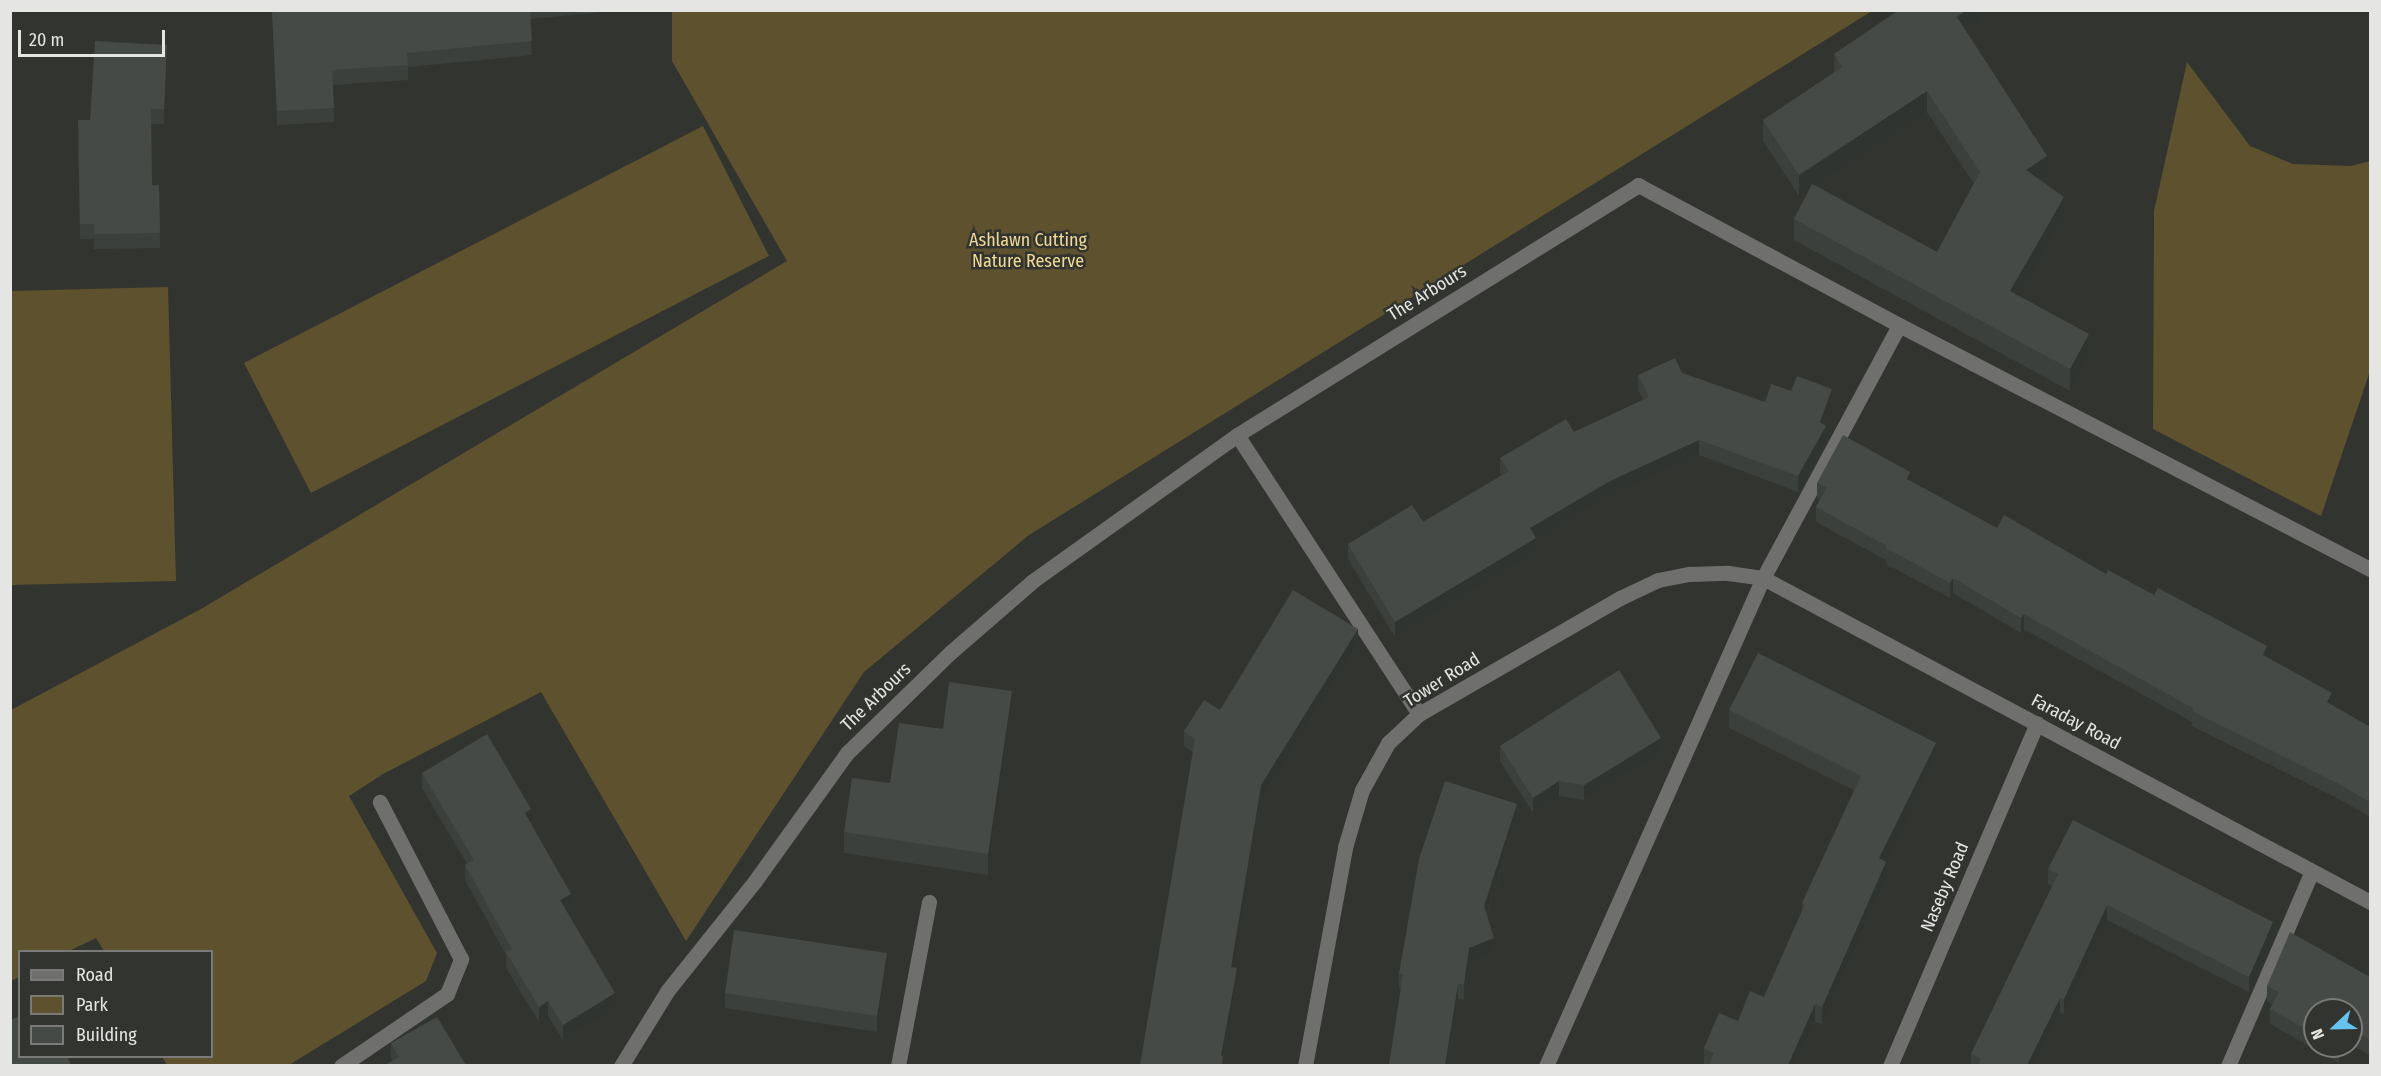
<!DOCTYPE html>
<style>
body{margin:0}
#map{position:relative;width:2381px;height:1076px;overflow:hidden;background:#323430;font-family:"Fira Sans Condensed",sans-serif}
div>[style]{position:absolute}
.green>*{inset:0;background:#5e522e}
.service>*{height:15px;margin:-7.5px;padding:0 7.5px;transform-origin:7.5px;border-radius:7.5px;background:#6f6f6d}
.minor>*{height:15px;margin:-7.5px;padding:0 7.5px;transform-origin:7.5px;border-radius:7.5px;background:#6f6f6d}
.wall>*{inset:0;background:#3b403c}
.shaded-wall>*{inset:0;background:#303431}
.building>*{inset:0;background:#454a46}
span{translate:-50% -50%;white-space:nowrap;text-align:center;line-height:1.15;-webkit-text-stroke:5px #323430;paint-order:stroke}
.park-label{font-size:18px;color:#f3da94}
.street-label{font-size:18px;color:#e5e6e3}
.frame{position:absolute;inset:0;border:12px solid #e5e6e3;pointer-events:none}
.legend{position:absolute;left:18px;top:950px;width:195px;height:108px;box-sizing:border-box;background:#323430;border:2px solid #7a7b78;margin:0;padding:8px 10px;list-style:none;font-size:18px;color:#e5e6e3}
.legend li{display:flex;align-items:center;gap:12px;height:30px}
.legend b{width:30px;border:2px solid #7a7b78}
.north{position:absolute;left:2303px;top:998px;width:60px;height:60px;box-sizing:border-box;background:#323430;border:2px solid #7a7b78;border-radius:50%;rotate:248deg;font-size:16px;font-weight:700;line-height:24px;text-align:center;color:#e5e6e3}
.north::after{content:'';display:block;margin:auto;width:21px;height:27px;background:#65c4ef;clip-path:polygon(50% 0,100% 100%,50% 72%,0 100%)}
.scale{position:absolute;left:18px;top:30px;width:147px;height:27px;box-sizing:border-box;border:3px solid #e5e6e3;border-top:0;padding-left:8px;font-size:18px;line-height:21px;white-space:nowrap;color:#e5e6e3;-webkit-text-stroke:4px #323430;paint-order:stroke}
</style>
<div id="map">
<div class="green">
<div style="clip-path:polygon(672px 11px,672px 10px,1872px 11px,1029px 535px,864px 672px,686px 941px,541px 692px,383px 774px,349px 796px,437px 953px,426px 981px,289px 1065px,167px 1065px,162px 1057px,212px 1056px,212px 952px,104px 951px,96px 938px,69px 951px,20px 952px,19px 977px,11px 981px,11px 710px,201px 609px,787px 261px,672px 61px)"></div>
<div style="clip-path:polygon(2187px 62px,2250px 146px,2293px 164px,2351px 166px,2370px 161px,2370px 371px,2321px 516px,2153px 429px,2154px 211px)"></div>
<div style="clip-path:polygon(703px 126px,769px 256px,311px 493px,244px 363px)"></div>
<div style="clip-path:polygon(168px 287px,176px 581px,11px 585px,11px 291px)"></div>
</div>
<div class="service">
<div style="left:1419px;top:714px;width:333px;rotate:-123.1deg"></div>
<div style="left:1237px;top:435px;width:473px;rotate:-31.9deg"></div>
<div style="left:1638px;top:185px;width:296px;rotate:28.2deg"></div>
<div style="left:1899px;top:325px;width:530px;rotate:27.39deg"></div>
<div style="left:668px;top:990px;width:139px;rotate:-51.4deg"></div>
<div style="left:755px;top:881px;width:158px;rotate:-54.3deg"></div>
<div style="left:847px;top:753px;width:146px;rotate:-44.2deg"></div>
<div style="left:952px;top:651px;width:108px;rotate:-40.9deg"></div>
<div style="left:1034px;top:580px;width:249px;rotate:-35.5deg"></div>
<div style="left:341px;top:1066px;width:128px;rotate:-34.2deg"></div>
<div style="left:447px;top:994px;width:38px;rotate:-68deg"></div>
<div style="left:461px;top:959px;width:177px;rotate:-117.3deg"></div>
<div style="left:898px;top:1066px;width:167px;rotate:-79.3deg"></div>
<div style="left:1546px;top:1066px;width:534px;rotate:-66.03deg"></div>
<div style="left:1763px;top:578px;width:287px;rotate:-61.7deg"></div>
<div style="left:2228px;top:1066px;width:212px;rotate:-66.7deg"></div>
</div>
<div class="minor">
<div style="left:621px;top:1066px;width:89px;rotate:-58.3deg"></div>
<div style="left:1305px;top:1066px;width:223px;rotate:-79.6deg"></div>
<div style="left:1345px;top:847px;width:59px;rotate:-73.4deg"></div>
<div style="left:1362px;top:790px;width:54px;rotate:-61deg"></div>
<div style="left:1388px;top:743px;width:42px;rotate:-43.1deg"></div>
<div style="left:1419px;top:714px;width:232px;rotate:-30deg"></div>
<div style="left:1620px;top:598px;width:42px;rotate:-25.3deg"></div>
<div style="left:1658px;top:580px;width:33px;rotate:-11deg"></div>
<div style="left:1690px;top:574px;width:38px;rotate:-2deg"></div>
<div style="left:1728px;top:573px;width:35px;rotate:8deg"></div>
<div style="left:1763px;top:578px;width:688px;rotate:28.09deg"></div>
<div style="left:1890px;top:1066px;width:373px;rotate:-66.8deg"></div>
</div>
<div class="wall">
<div style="clip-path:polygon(272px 10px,604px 10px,604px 12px,530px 19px,532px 55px,408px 67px,408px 80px,332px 85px,334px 122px,277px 125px)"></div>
<div style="clip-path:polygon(evenodd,1978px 10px,1978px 24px,1966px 32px,2047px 177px,2042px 181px,2064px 218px,2019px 296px,2089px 355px,2070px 391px,1794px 240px,1794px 219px,1810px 189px,1799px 196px,1763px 141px,1763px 120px,1834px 73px,1834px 54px,1978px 10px,1927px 112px,1974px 184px,1937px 252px,1815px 185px,1927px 112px)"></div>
<div style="clip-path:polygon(167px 61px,164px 124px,151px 124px,152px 185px,159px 185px,160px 248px,94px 249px,94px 239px,80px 239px,78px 135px,90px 120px)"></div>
<div style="clip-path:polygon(1682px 373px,1765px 402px,1791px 391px,1832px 404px,1824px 425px,1826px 441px,1798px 492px,1699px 455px,1610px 496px,1536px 540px,1536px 553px,1395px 637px,1348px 559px,1348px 544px,1423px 522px,1502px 475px,1500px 473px,1500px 458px,1574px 432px,1643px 400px,1638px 390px,1638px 375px)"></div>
<div style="clip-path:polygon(1910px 481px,1997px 528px,2106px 574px,2267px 658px,2332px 705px,2370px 727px,2370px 817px,2339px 799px,2192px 726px,2192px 722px,2024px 629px,2021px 633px,1953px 593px,1950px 598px,1886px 564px,1886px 560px,1816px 522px,1816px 507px,1820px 499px,1817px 498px,1817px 483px)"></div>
<div style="clip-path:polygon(1358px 644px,1261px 800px,1233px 967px,1237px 983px,1223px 1057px,1223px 1065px,1193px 752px,1184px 746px,1184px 731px,1220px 710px)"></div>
<div style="clip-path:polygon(1729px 710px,1936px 760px,1886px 861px,1886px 879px,1822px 1024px,1815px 1022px,1796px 1065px,1704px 1065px,1704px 1048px,1738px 1021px,1764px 997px,1802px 911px,1802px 903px,1854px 790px,1729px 728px)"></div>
<div style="clip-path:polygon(1012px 712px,988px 875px,844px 853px,844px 832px,943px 729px)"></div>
<div style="clip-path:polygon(1500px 746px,1661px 753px,1584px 800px,1559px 796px,1533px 813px,1500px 761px)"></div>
<div style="clip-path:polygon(422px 773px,531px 824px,571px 909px,567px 912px,615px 1009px,563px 1040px,548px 1016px,539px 1022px,506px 968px,506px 955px,465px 880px,465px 865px,467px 864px,422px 788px)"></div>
<div style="clip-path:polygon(1517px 819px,1487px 914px,1494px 953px,1469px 963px,1464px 1000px,1458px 999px,1448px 1065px,1389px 1065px,1401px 989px,1399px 989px,1399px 974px)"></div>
<div style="clip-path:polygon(2048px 869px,2273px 937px,2249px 992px,2107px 920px,2064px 1014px,2060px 1013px,2035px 1065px,1971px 1065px,1971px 1054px,2052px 886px,2048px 884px)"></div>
<div style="clip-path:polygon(887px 968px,877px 1032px,725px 1008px,725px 993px)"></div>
<div style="clip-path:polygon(2370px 977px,2370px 1055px,2351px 1045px,2351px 1010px,2315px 1010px,2315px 1046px,2349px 1046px,2339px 1063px,2270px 1024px,2270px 1009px,2272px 1004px,2267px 1001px,2267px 986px)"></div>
<div style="clip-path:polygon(391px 1043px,466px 1065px,393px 1061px,391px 1058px)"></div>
</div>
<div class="shaded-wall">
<div style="clip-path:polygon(1967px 10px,1978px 10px,1978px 24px,1957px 38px,1957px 17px)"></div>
<div style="clip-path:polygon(167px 45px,167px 61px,164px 124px,164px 109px)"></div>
<div style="clip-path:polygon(1927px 91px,1927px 112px,1799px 196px,1799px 175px)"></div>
<div style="clip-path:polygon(2047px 156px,2047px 177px,2026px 191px,2026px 170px)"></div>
<div style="clip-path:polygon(2064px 197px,2064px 218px,2010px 312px,2010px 291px)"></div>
<div style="clip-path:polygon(2089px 334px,2089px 355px,2070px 391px,2070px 369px)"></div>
<div style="clip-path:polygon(1832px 389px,1832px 404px,1821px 434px,1826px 426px,1826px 441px,1798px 492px,1798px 476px)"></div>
<div style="clip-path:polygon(1699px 440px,1699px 455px,1610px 496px,1536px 540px,1536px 553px,1395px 637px,1395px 622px,1530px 528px,1610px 481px)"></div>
<div style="clip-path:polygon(1910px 472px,1910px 487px,1907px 479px)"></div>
<div style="clip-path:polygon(1953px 578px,1953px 593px,1950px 598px,1950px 583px)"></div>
<div style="clip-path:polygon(2024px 614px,2024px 629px,2021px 633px,2021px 618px)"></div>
<div style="clip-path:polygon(1358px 629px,1358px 644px,1261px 800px,1231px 982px,1231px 967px,1261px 785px)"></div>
<div style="clip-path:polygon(2267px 646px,2267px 661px,2263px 655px)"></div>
<div style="clip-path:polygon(1012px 691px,1012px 712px,988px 875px,988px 854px)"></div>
<div style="clip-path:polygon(2332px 693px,2332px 708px,2327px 702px)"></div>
<div style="clip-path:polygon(1661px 738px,1661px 753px,1584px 800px,1584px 785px)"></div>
<div style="clip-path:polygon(1936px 743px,1936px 760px,1879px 876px,1879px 858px)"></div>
<div style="clip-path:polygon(1559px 781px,1559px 796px,1533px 813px,1533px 798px)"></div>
<div style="clip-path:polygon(1517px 804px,1517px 819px,1484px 921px,1484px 906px)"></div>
<div style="clip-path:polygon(531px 809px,531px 825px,525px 813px)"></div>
<div style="clip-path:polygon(1886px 862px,1886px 879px,1822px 1024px,1822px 1007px)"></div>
<div style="clip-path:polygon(571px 894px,571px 909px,560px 915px,560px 900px)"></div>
<div style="clip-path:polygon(2107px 905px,2107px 920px,2064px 1014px,2064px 999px)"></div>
<div style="clip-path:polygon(2273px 922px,2273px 937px,2249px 992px,2249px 977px)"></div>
<div style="clip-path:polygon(1494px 938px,1494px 953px,1469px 963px,1464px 1000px,1464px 984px,1469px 948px)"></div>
<div style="clip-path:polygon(887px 953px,887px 968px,877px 1032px,877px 1016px)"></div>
<div style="clip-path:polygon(1237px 968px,1237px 983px,1223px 1057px,1223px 1065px,1221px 1065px,1221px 1055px)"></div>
<div style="clip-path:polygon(1458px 984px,1458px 999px,1448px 1065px,1445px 1065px)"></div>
<div style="clip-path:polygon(615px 993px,615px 1009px,563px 1040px,563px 1025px)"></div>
<div style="clip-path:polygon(2060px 998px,2060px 1013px,2035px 1065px,2027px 1065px)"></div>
<div style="clip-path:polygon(548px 1001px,548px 1016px,539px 1022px,539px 1007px)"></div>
<div style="clip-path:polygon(1815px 1004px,1815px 1022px,1796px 1065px,1788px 1065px)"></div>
<div style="clip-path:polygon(2340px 1046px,2349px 1046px,2339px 1063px,2339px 1048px)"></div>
</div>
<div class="building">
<div style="clip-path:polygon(272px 10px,530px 10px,532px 41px,407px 53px,408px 65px,332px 70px,334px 108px,277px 111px)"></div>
<div style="clip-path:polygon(1899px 10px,1967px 10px,1957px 17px,2047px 156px,2026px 170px,2064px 197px,2010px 291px,2089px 334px,2070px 369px,1794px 219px,1812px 184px,1937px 252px,1980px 172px,1927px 91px,1799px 175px,1763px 120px,1842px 67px,1834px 54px)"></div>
<div style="clip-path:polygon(95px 41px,167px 45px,164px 109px,151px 109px,152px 185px,159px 185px,160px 233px,94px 234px,94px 224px,80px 224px,78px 120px,90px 120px)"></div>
<div style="clip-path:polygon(1675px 358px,1682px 373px,1765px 402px,1771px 384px,1791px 391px,1797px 376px,1832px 389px,1820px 422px,1826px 426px,1798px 476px,1699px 440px,1610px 481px,1530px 528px,1536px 538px,1395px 622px,1348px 544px,1412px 505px,1423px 522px,1509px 471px,1500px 458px,1566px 419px,1574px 432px,1649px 397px,1638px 375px)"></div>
<div style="clip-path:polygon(1843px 435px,1910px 472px,1907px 479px,1997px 528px,2004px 515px,2106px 574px,2108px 570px,2154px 595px,2158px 588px,2267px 646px,2263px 655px,2332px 693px,2327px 702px,2370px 727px,2370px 802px,2339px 784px,2192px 711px,2193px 708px,2024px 614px,2021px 618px,1953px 578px,1950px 583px,1886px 548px,1887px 546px,1816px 507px,1827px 487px,1817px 483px)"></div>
<div style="clip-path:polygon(1293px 590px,1358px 629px,1261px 785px,1231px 967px,1237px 968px,1221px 1055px,1223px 1056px,1222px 1065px,1140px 1065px,1195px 739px,1184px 731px,1204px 700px,1220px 710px)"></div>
<div style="clip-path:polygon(1758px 653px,1936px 743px,1879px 858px,1886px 862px,1822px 1007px,1815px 1004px,1788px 1065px,1709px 1065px,1714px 1053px,1704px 1048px,1719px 1013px,1738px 1021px,1750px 991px,1764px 997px,1805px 904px,1802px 903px,1861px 776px,1729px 710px)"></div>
<div style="clip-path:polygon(1619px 670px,1661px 738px,1584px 785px,1559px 781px,1533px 798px,1500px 746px)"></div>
<div style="clip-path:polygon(949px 682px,1012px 691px,988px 854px,844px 832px,852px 778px,890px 783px,899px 723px,943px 729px)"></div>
<div style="clip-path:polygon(487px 734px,531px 809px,525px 813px,571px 894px,560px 900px,615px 993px,563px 1025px,548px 1001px,539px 1007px,506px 952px,512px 949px,465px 865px,474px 860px,422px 773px)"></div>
<div style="clip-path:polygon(1445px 781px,1517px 804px,1484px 906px,1494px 938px,1469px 948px,1464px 984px,1458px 984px,1445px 1065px,1389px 1065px,1403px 974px,1399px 974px,1419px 859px)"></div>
<div style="clip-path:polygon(2073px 820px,2273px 922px,2249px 977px,2107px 905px,2064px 999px,2060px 998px,2027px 1065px,1978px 1065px,1981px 1059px,1971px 1054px,2058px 874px,2048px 869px)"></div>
<div style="clip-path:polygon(734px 930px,887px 953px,877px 1016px,725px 993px)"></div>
<div style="clip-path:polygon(2290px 932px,2370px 977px,2370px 1040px,2351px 1029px,2351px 1010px,2315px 1010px,2315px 1034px,2270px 1009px,2279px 992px,2267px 986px)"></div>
<div style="clip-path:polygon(20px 1016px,20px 1056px,67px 1056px,71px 1065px,10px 1065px,10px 1020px)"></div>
<div style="clip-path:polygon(437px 1017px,466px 1065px,385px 1065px,399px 1057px,391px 1043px)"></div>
</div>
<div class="park-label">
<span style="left:1028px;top:251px">Ashlawn Cutting<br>Nature Reserve</span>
</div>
<div class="street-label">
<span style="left:1427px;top:293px;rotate:-32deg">The Arbours</span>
<span style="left:1442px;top:680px;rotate:-32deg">Tower Road</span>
<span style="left:876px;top:697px;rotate:-44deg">The Arbours</span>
<span style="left:2076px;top:722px;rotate:28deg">Faraday Road</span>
<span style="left:1945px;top:887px;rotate:-67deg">Naseby Road</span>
</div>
<div class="frame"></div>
<ul class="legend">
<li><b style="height:8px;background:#6f6f6d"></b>Road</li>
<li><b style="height:16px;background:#5e522e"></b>Park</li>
<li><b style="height:16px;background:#454a46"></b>Building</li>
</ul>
<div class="north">N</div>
<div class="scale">20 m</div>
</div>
